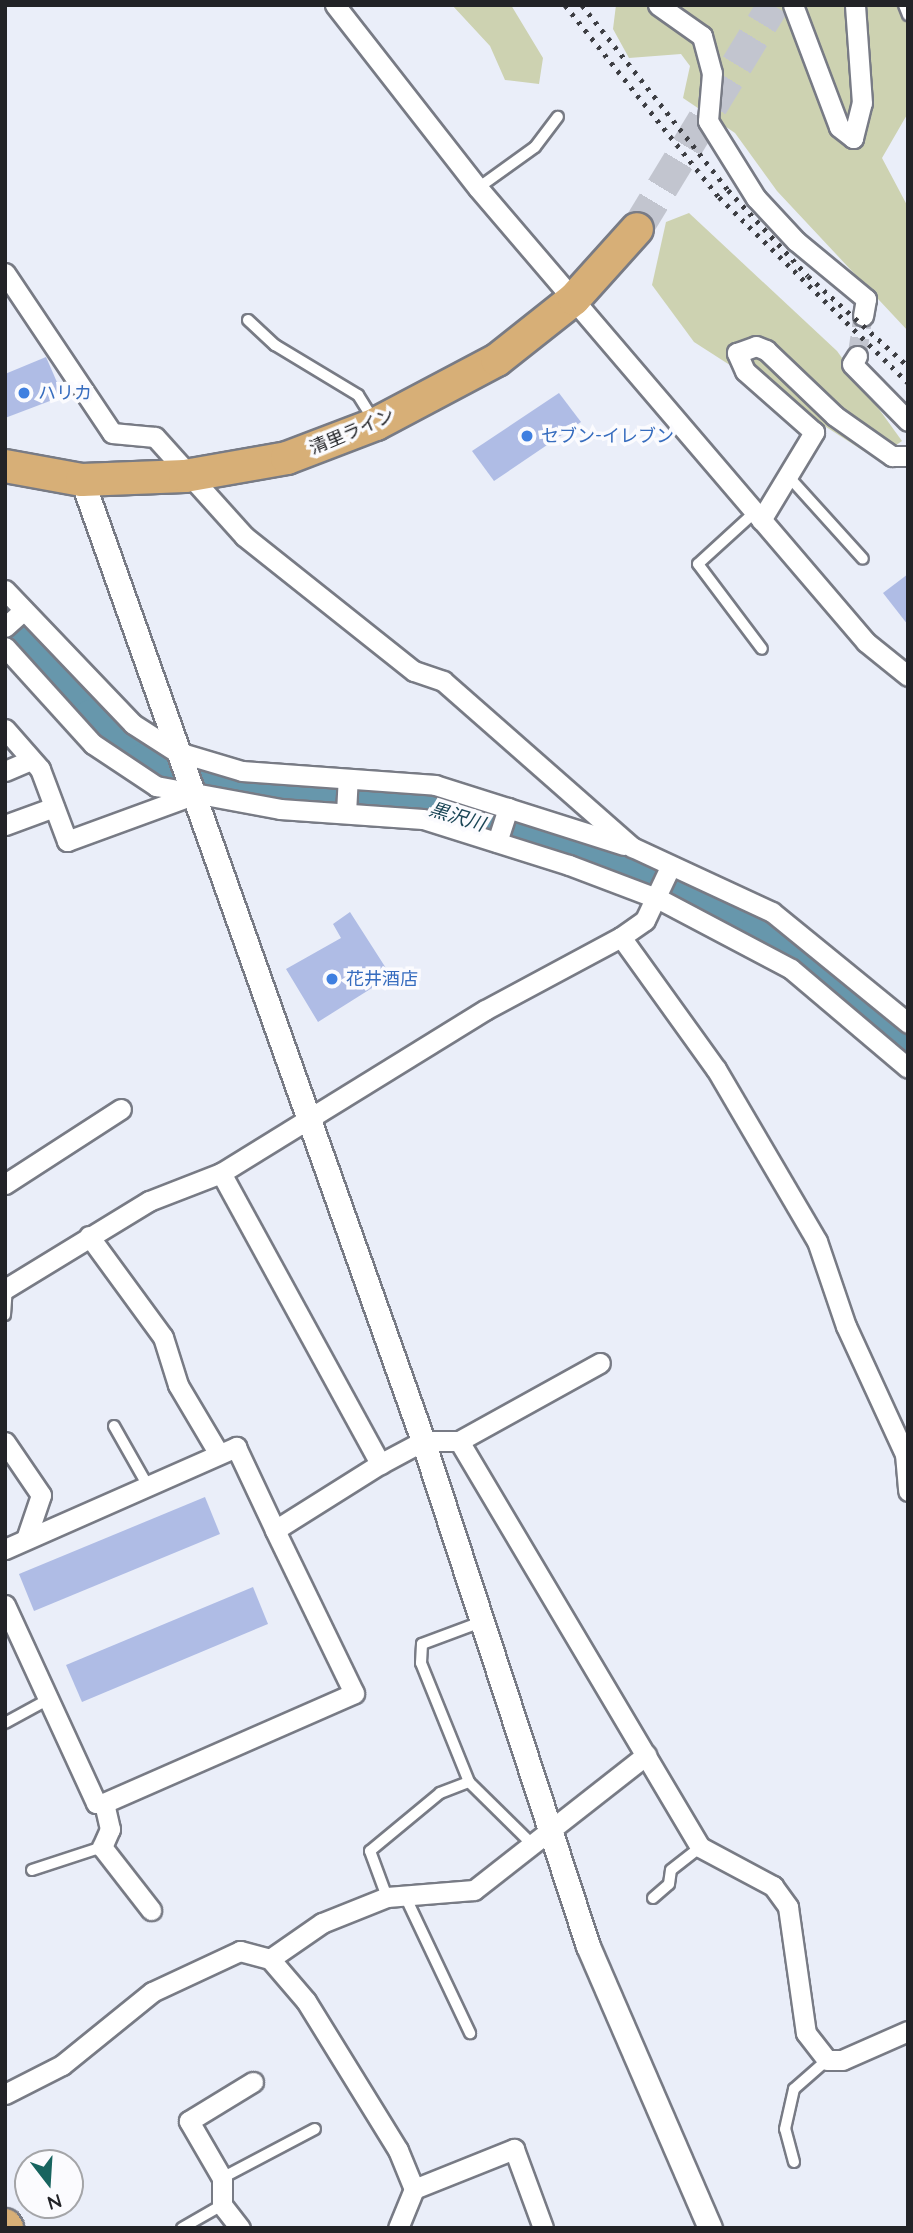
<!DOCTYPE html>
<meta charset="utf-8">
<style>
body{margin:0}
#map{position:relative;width:913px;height:2233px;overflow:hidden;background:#eaeef9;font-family:Quicksand,"Noto Sans JP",sans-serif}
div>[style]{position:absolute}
.green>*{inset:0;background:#cdd2b1}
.river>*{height:35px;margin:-17.5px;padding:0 17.5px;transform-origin:17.5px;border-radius:17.5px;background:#6797ac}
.building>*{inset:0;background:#afbce5}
.minor-tunnel>*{height:19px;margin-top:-9.5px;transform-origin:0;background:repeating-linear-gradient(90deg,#c2c5cf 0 19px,transparent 0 29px)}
.trunk-tunnel>*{height:32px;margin-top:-16px;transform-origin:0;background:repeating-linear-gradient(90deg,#c2c5cf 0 32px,transparent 0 48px)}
.roads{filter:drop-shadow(2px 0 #787b85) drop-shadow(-2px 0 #787b85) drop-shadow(0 2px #787b85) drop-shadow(0 -2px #787b85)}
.service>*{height:10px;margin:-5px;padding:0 5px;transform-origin:5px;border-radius:5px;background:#fff}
.minor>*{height:19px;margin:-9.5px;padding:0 9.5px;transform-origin:9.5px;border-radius:9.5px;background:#fff}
.tertiary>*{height:23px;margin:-11.5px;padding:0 11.5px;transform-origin:11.5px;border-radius:11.5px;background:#fff}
.trunk>*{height:32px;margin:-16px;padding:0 16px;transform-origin:16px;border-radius:16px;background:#d7af77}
.rail>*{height:5px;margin-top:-2.5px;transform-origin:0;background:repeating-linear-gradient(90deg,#3d3e43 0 3.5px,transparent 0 10.5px)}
.dots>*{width:19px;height:19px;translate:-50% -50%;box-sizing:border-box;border:4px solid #fbfbfe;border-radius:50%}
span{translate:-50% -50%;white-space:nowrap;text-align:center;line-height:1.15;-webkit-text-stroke:7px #fbfbfe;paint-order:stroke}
.shop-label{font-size:18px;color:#366cbe}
.left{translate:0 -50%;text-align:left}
.street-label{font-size:18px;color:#222327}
.water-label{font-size:19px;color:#1a4555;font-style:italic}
.frame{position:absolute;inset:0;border:7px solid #222327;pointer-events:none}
.north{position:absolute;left:14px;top:2149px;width:70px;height:70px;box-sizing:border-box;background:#fbfbfe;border:2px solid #a4a5a8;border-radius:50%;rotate:163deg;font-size:19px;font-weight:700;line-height:28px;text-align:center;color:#222327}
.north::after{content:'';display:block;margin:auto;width:24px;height:32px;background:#17645f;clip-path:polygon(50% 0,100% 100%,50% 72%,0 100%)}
</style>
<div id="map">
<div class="green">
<div style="clip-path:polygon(452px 5px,511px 5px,543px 58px,539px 84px,505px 80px,490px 46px)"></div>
<div style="clip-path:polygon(616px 5px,908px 5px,908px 113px,882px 158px,908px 207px,908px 331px,777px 191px,735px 133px,683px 98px,690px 66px,681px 54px,629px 58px,613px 29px)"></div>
<div style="clip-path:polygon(689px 213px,837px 351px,902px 441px,876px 459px,694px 342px,652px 285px,666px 222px)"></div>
</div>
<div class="river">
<div style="left:5px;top:623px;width:127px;rotate:47.9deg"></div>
<div style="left:90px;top:717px;width:68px;rotate:40.2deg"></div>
<div style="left:142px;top:761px;width:86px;rotate:16.1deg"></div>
<div style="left:225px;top:785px;width:182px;rotate:5.4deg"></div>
<div style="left:406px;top:802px;width:292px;rotate:17.9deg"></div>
<div style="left:684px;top:892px;width:82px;rotate:24.4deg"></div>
<div style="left:759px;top:926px;width:195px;rotate:40.2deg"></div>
</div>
<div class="building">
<div style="clip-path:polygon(46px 357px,63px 396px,5px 418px,5px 374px)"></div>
<div style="clip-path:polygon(559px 393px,581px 422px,494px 481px,472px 451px)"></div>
<div style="clip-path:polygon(908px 574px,908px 625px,883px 593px)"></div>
<div style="clip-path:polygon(350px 912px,391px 976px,318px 1022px,286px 969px,341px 938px,333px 924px)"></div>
<div style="clip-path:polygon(205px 1497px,220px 1534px,34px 1611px,19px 1574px)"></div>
<div style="clip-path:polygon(253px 1587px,268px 1624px,82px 1702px,66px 1665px)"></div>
</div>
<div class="minor-tunnel">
<div style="left:857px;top:356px;width:40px;rotate:-81.5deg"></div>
</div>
<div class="trunk-tunnel">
<div style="left:637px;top:229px;width:262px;rotate:-58.7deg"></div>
</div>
<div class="roads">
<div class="service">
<div style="left:904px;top:5px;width:11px;rotate:68deg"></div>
<div style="left:478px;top:188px;width:70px;rotate:-35.7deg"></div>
<div style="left:535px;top:147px;width:38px;rotate:-53deg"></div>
<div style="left:248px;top:320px;width:37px;rotate:43deg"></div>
<div style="left:275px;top:345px;width:97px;rotate:31.1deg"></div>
<div style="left:358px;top:395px;width:31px;rotate:58deg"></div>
<div style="left:789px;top:477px;width:110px;rotate:47.9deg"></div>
<div style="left:755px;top:512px;width:77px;rotate:137.6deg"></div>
<div style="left:698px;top:564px;width:106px;rotate:53deg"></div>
<div style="left:5px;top:1315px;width:27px;rotate:-86deg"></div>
<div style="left:114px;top:1426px;width:69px;rotate:60.5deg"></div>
<div style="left:481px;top:1622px;width:63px;rotate:159.6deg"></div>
<div style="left:422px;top:1644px;width:19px;rotate:93deg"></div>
<div style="left:421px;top:1663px;width:128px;rotate:68deg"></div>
<div style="left:469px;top:1782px;width:91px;rotate:44.6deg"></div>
<div style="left:5px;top:1723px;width:50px;rotate:-28.6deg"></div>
<div style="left:32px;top:1870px;width:74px;rotate:-18.2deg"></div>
<div style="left:405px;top:1896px;width:152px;rotate:64.6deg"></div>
<div style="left:387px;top:1897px;width:49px;rotate:-110.3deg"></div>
<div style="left:370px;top:1851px;width:91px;rotate:-39.6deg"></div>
<div style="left:440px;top:1793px;width:31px;rotate:-21deg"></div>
<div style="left:653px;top:1898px;width:21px;rotate:-41deg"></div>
<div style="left:669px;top:1884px;width:14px;rotate:-82deg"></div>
<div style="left:671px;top:1870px;width:37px;rotate:-38deg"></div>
<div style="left:794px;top:2162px;width:34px;rotate:-105deg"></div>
<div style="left:785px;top:2129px;width:41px;rotate:-77.3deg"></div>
<div style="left:794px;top:2089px;width:44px;rotate:-41.3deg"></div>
<div style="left:222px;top:2178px;width:105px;rotate:-27.8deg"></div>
<div style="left:182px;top:2228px;width:46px;rotate:-29.9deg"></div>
</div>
<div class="minor">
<div style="left:335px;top:5px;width:232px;rotate:52deg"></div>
<div style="left:478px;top:188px;width:597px;rotate:49.48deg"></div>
<div style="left:866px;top:642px;width:54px;rotate:39deg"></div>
<div style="left:658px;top:5px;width:54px;rotate:35.2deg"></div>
<div style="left:702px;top:36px;width:38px;rotate:75deg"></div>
<div style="left:712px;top:73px;width:48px;rotate:94.8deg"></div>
<div style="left:708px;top:121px;width:91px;rotate:58.1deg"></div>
<div style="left:756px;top:198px;width:59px;rotate:47.1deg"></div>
<div style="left:796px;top:241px;width:91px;rotate:39.6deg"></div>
<div style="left:866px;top:299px;width:17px;rotate:100deg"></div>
<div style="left:793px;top:5px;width:130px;rotate:69.3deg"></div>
<div style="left:839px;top:127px;width:18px;rotate:38deg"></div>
<div style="left:853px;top:138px;width:36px;rotate:-76deg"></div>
<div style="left:862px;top:103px;width:98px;rotate:-94.1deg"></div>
<div style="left:5px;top:273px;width:192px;rotate:56.2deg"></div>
<div style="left:112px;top:433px;width:43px;rotate:5.3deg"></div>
<div style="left:155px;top:437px;width:133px;rotate:48deg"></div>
<div style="left:244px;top:536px;width:217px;rotate:38.5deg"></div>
<div style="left:414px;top:671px;width:31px;rotate:19deg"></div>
<div style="left:443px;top:681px;width:252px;rotate:41.3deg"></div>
<div style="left:632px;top:847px;width:154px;rotate:24.9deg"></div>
<div style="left:772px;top:912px;width:176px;rotate:39.2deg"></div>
<div style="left:857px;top:356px;width:9px;rotate:122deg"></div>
<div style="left:852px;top:364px;width:80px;rotate:45.5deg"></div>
<div style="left:761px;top:520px;width:103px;rotate:-58.9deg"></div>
<div style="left:814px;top:432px;width:92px;rotate:-138.5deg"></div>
<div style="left:745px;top:371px;width:20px;rotate:-114deg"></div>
<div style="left:737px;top:353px;width:20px;rotate:-20deg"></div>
<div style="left:756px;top:346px;width:11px;rotate:22deg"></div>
<div style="left:766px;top:350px;width:95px;rotate:43.7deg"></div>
<div style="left:835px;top:416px;width:70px;rotate:35.1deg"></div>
<div style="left:892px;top:456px;width:16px"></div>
<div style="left:5px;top:590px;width:185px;rotate:46.3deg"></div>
<div style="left:133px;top:724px;width:50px;rotate:32.7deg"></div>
<div style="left:175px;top:751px;width:70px;rotate:16.6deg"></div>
<div style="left:242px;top:771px;width:194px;rotate:4.1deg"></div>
<div style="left:435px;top:785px;width:198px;rotate:17.6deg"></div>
<div style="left:5px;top:627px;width:25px;rotate:-42deg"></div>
<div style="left:5px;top:647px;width:131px;rotate:47.8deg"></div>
<div style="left:93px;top:744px;width:76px;rotate:33.7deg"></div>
<div style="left:156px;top:786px;width:126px;rotate:10.5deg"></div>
<div style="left:280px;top:809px;width:143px;rotate:4deg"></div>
<div style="left:423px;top:819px;width:153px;rotate:17.5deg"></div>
<div style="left:569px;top:865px;width:96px;rotate:20.7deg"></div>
<div style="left:659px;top:899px;width:149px;rotate:27.9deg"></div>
<div style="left:791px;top:969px;width:153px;rotate:40.2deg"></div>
<div style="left:5px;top:729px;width:53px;rotate:48.8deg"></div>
<div style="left:40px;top:769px;width:77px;rotate:69.4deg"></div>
<div style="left:67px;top:841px;width:131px;rotate:-20.1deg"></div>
<div style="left:5px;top:771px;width:28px;rotate:-23deg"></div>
<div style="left:346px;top:813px;width:34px;rotate:-87deg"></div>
<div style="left:5px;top:825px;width:52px;rotate:-20.2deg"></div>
<div style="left:497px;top:842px;width:36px;rotate:-72deg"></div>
<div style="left:621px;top:937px;width:163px;rotate:54.3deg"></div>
<div style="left:716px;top:1069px;width:199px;rotate:59.6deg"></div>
<div style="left:817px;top:1241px;width:90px;rotate:71.2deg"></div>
<div style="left:846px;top:1326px;width:141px;rotate:65.3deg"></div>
<div style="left:905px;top:1454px;width:37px;rotate:85deg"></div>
<div style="left:221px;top:1173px;width:310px;rotate:-31.7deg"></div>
<div style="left:485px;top:1010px;width:154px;rotate:-28.2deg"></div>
<div style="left:621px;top:937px;width:29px;rotate:-35deg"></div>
<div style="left:645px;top:920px;width:59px;rotate:-64.7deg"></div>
<div style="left:5px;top:1184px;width:138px;rotate:-32.9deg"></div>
<div style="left:89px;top:1236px;width:125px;rotate:53.8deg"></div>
<div style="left:163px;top:1337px;width:50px;rotate:72.6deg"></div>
<div style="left:178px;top:1385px;width:80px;rotate:59.3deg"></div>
<div style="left:5px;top:1289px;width:169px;rotate:-31.4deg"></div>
<div style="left:149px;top:1201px;width:77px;rotate:-21.3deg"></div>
<div style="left:221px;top:1173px;width:332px;rotate:61.3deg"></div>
<div style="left:380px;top:1464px;width:49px;rotate:-28.1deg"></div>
<div style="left:423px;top:1441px;width:36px"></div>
<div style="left:459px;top:1441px;width:472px;rotate:59.3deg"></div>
<div style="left:700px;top:1847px;width:83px;rotate:28.1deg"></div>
<div style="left:773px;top:1886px;width:26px;rotate:54deg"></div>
<div style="left:788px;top:1907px;width:127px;rotate:81.9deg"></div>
<div style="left:806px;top:2033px;width:34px;rotate:52deg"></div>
<div style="left:827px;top:2060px;width:15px"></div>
<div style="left:842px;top:2060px;width:72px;rotate:-23.7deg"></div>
<div style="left:459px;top:1441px;width:161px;rotate:-29deg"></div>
<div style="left:5px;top:1442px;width:64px;rotate:55.8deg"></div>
<div style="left:41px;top:1495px;width:46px;rotate:108.8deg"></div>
<div style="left:5px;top:1549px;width:253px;rotate:-23.8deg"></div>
<div style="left:236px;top:1447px;width:92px;rotate:64.8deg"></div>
<div style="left:275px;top:1530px;width:124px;rotate:-32.2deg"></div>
<div style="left:5px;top:1605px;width:218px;rotate:65.3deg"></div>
<div style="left:96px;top:1803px;width:8px"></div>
<div style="left:104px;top:1803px;width:27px;rotate:77deg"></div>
<div style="left:110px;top:1829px;width:20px;rotate:114deg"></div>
<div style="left:102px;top:1847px;width:80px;rotate:52.1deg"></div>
<div style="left:104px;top:1803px;width:273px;rotate:-23.7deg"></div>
<div style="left:354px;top:1693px;width:181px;rotate:-115.9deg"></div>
<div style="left:270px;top:1959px;width:55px;rotate:49.4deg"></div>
<div style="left:306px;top:2001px;width:175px;rotate:58.3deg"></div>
<div style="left:398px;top:2150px;width:42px;rotate:67.7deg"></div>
<div style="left:414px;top:2189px;width:42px;rotate:112.3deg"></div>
<div style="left:5px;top:2094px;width:64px;rotate:-27deg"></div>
<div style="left:62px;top:2065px;width:116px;rotate:-39deg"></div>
<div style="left:152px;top:1992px;width:97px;rotate:-25deg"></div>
<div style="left:240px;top:1951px;width:31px;rotate:15deg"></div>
<div style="left:270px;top:1959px;width:63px;rotate:-34.7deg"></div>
<div style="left:322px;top:1923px;width:70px;rotate:-21.8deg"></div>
<div style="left:387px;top:1897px;width:87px;rotate:-4.6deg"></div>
<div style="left:474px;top:1890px;width:219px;rotate:-38.1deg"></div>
<div style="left:414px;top:2189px;width:108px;rotate:-21.8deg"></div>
<div style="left:514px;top:2149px;width:84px;rotate:69.8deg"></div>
<div style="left:240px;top:2228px;width:29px;rotate:-128deg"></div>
<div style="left:222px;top:2205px;width:27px;rotate:-90deg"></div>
<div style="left:222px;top:2178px;width:66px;rotate:-120.1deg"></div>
<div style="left:189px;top:2121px;width:75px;rotate:-31.4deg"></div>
</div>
<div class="tertiary">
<div style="left:82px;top:480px;width:1020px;rotate:70.46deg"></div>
<div style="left:423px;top:1441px;width:531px;rotate:71.91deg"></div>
<div style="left:588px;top:1946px;width:307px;rotate:66.6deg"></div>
</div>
<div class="trunk">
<div style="left:5px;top:466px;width:78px;rotate:10.3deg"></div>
<div style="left:82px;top:480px;width:103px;rotate:-2.2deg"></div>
<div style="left:185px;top:476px;width:104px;rotate:-10deg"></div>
<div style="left:287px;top:458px;width:95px;rotate:-20.9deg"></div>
<div style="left:376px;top:424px;width:137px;rotate:-27.9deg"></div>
<div style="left:497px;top:360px;width:98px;rotate:-38.4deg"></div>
<div style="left:574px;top:299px;width:94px;rotate:-48deg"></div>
<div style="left:5px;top:2225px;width:4px;rotate:56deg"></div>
</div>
</div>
<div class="rail">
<div style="left:565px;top:5px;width:246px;rotate:51.3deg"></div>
<div style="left:719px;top:197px;width:265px;rotate:44.5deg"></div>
<div style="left:582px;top:5px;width:236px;rotate:51.7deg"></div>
<div style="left:728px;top:190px;width:117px;rotate:47.1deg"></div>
<div style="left:808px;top:276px;width:135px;rotate:42deg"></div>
</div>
<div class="dots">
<div style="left:24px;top:393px;background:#3f7fe0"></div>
<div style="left:527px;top:436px;background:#3f7fe0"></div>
<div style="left:332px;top:979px;background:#3f7fe0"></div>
</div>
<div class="shop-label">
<span class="left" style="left:38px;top:393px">ハリカ</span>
<span class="left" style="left:541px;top:436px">セブン-イレブン</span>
<span class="left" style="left:346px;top:979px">花井酒店</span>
</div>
<div class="street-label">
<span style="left:352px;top:432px;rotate:-23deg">清里ライン</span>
</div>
<div class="water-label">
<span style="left:457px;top:817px;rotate:17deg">黒沢川</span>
</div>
<div class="frame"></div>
<div class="north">N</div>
</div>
